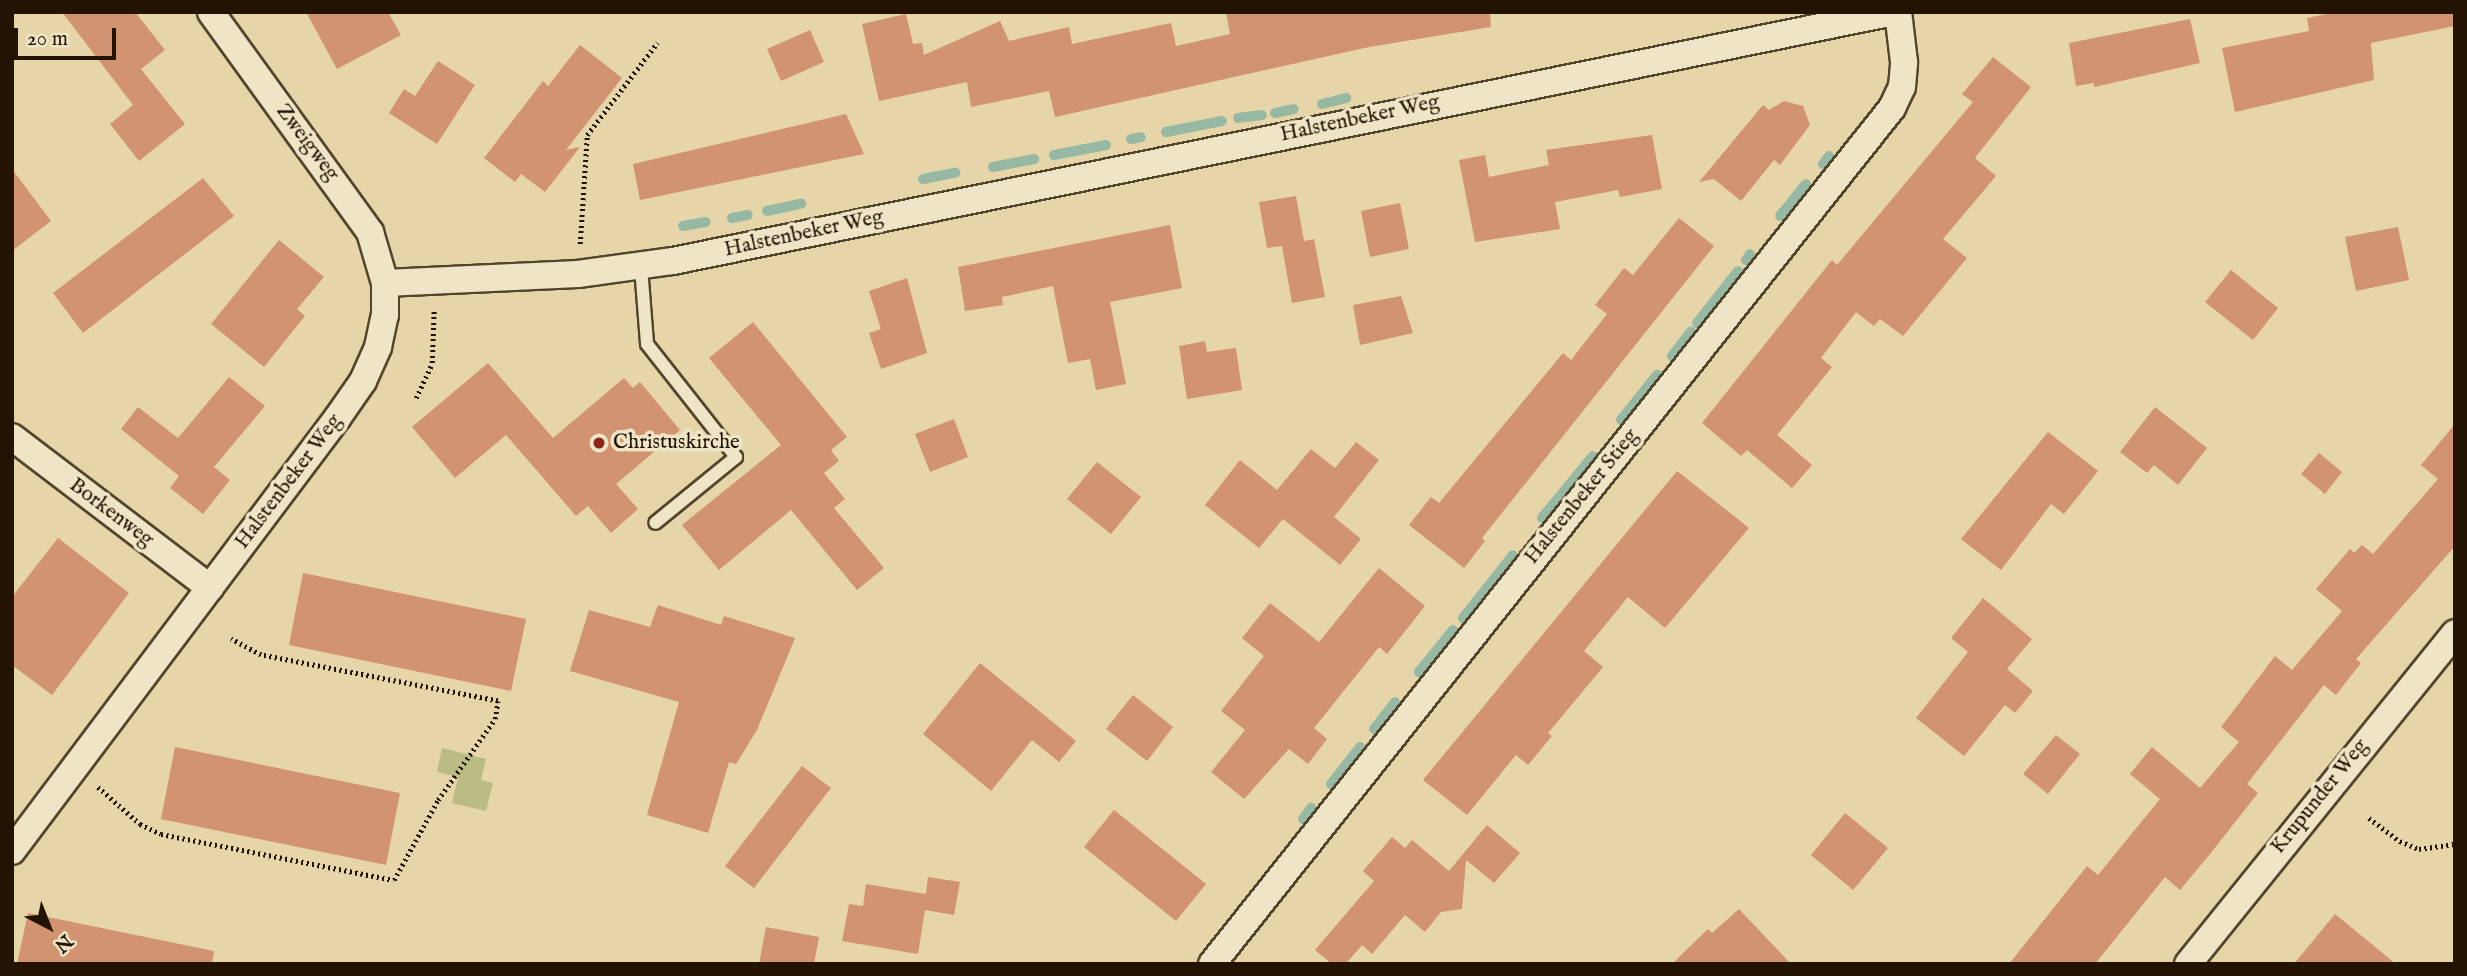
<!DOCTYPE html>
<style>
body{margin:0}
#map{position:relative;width:2467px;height:976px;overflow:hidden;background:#e5d5a8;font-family:"IM FELL English",serif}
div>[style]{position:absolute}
.green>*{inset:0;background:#babc84}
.stream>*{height:10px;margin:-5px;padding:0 5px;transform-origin:5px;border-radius:5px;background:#97b9a3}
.building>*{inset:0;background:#d29371}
.path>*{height:4.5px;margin-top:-2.25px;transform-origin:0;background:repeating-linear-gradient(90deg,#221303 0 2px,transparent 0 5.5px)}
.roads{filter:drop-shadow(2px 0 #53442c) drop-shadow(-2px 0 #53442c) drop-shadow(0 2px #53442c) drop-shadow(0 -2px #53442c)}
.service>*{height:12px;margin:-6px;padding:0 6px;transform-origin:6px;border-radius:6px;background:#eee4c6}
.minor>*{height:26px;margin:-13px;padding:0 13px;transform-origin:13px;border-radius:13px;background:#eee4c6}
.dots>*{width:19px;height:19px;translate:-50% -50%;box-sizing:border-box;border:4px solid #eee4c6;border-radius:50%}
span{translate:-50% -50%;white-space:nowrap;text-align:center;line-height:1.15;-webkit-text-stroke:7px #eee4c6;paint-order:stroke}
.street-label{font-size:21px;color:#221303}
.poi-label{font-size:21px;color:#221303}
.left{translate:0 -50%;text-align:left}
.frame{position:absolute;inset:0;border:14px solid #221303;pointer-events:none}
.north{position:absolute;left:14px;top:892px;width:70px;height:70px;-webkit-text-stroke:5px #eee4c6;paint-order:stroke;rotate:138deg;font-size:19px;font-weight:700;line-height:28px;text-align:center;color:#221303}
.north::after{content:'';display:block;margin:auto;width:24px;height:32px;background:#221303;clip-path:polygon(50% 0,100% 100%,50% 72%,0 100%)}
.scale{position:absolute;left:14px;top:28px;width:102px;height:32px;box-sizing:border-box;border:4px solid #221303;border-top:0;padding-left:9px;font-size:21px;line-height:24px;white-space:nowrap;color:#221303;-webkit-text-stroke:5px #eee4c6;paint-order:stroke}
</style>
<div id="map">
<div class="green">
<div style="clip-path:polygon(442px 748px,486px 759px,481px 780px,493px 783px,486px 811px,452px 803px,458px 777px,437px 772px)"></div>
</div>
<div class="stream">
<div style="left:1322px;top:104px;width:25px;rotate:-14deg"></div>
<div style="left:1275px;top:113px;width:19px;rotate:-12deg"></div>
<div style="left:1238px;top:118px;width:24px;rotate:-7deg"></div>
<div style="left:1166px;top:132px;width:57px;rotate:-11.1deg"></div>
<div style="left:1131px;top:139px;width:10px;rotate:-11deg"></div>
<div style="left:1054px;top:155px;width:53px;rotate:-10.9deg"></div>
<div style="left:1823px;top:164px;width:10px;rotate:-53deg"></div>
<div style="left:993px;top:167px;width:42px;rotate:-11deg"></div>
<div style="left:923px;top:179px;width:33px;rotate:-11deg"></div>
<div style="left:767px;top:211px;width:35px;rotate:-12deg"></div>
<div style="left:1780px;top:216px;width:41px;rotate:-50.9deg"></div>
<div style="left:732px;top:218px;width:16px;rotate:-11deg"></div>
<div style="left:683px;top:226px;width:23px;rotate:-10deg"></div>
<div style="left:1746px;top:260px;width:7px;rotate:-56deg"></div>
<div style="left:1697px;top:323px;width:66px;rotate:-51.7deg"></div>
<div style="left:1672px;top:356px;width:31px;rotate:-52deg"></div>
<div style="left:1621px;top:420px;width:58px;rotate:-51.3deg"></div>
<div style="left:1542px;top:518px;width:80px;rotate:-50.6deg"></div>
<div style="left:1463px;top:618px;width:80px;rotate:-51.6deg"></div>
<div style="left:1419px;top:672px;width:54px;rotate:-51deg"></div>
<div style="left:1374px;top:729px;width:34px;rotate:-52deg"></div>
<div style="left:1331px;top:784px;width:47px;rotate:-51.9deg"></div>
<div style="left:1303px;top:819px;width:14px;rotate:-54deg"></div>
</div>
<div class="building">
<div style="clip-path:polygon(62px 12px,135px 12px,165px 50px,141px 69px,185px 124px,139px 161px,110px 124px,133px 105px)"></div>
<div style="clip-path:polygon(306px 12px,388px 12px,401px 35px,337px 69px)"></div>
<div style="clip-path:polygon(1226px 12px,1490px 12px,1491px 27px,1369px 47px,1055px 117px,1049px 91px,971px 107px,967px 82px,879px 101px,862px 24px,906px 14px,913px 44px,922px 43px,924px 55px,1000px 21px,1009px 41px,1069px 27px,1072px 44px,1171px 23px,1176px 46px,1230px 34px)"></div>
<div style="clip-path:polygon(2336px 12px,2455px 12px,2455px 26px,2371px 43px,2374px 80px,2235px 112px,2222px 48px,2309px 31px,2307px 18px)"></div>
<div style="clip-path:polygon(2190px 19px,2200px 63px,2094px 87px,2094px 83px,2076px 86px,2069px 43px)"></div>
<div style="clip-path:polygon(810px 30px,824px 62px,781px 81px,767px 49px)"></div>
<div style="clip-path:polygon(580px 45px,622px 78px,566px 150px,580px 147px,545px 192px,521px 174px,515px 182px,484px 158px,543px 81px,548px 86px)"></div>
<div style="clip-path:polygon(1993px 57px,2031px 87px,1975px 158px,1996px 176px,1943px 239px,1967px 258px,1903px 336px,1880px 319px,1874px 326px,1856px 312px,1821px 358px,1832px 367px,1777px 435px,1812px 465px,1792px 488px,1747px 450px,1741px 456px,1702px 423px,1832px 260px,1837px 265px,1973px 102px,1962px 94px)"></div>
<div style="clip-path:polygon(438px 61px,475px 85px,437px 144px,389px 113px,404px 89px,415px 96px)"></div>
<div style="clip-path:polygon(1784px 101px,1803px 106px,1810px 125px,1780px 165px,1774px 160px,1741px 201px,1714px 179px,1699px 182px,1763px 105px,1769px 110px)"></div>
<div style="clip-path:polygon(846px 114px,864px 154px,640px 200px,633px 164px)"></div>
<div style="clip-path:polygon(1652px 135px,1662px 189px,1620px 197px,1618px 190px,1555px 202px,1560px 229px,1475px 242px,1459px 160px,1485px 155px,1489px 177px,1549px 165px,1546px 150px)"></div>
<div style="clip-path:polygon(12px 169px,51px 221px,12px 251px)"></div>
<div style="clip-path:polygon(203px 178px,234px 216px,83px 333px,53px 293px)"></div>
<div style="clip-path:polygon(1296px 196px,1304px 241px,1314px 239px,1325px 297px,1292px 303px,1282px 246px,1267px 248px,1259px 202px)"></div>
<div style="clip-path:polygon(1400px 203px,1409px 249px,1370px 257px,1361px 211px)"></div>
<div style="clip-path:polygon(1679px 218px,1714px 246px,1482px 538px,1485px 541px,1464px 568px,1409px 525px,1431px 497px,1439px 503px,1563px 353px,1571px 360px,1607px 314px,1595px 305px,1624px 268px,1633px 275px)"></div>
<div style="clip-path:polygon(1170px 225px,1182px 288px,1110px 302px,1126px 384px,1096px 390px,1090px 359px,1068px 363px,1053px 286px,1002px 297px,1003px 305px,965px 311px,958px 267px)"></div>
<div style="clip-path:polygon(2398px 227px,2409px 280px,2356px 291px,2345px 237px)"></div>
<div style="clip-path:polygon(279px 240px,324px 277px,297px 309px,305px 316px,264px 367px,211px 324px)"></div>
<div style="clip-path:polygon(2231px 270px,2278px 308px,2253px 340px,2205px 302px)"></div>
<div style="clip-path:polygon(907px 278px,927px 353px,881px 369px,869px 333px,881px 329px,869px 291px)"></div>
<div style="clip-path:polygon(1401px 296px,1413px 333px,1360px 345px,1353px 305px)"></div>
<div style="clip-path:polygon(753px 322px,847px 437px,831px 450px,839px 461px,824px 473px,845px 499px,834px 508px,884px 568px,857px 590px,791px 510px,719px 570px,682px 525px,781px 445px,709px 358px)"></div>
<div style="clip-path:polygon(1205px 341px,1207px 352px,1236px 348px,1242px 390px,1187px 399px,1179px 346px)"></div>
<div style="clip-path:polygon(488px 363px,553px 438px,624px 378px,633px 388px,640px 382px,680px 430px,616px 484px,638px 509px,611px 533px,588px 506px,576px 516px,506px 435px,455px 478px,412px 427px)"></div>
<div style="clip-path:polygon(229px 377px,265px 406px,214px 467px,230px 480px,203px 514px,170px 488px,179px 476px,121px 429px,138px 407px,178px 438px)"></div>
<div style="clip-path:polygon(2155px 407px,2207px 448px,2178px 485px,2154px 465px,2147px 473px,2120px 452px)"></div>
<div style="clip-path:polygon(954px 419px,968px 457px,930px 472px,915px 434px)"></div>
<div style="clip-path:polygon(2455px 424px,2455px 546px,2356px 659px,2361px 663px,2336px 695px,2324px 685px,2247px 784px,2258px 793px,2210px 854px,2180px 890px,2165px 877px,2095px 964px,2009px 964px,2087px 866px,2098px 875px,2160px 799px,2130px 774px,2152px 747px,2200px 788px,2239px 742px,2221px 727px,2275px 656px,2292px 670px,2342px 611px,2316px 589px,2350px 549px,2354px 553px,2362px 545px,2373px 554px,2438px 479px,2421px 465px)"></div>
<div style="clip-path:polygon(2048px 432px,2098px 471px,2064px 514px,2051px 504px,2001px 570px,1961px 539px)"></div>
<div style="clip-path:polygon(1356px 442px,1379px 460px,1334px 517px,1361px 539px,1340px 565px,1283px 519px,1259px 548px,1205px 505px,1240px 460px,1277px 490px,1311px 449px,1335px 468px)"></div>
<div style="clip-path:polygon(2319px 453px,2342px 472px,2325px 494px,2301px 474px)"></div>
<div style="clip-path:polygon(1097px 462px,1141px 497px,1111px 534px,1067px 499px)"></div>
<div style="clip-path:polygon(1677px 471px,1749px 528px,1665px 628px,1628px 597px,1584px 651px,1603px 667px,1548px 733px,1552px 736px,1528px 765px,1516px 755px,1467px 815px,1423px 780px)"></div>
<div style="clip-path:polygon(58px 538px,129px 593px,52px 695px,12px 665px,12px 597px)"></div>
<div style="clip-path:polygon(1379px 568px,1425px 606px,1387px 654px,1379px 647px,1314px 728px,1327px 739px,1308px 764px,1289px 749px,1244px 799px,1211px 772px,1245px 730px,1221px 711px,1264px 656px,1242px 638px,1270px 603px,1319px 642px)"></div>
<div style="clip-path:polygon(303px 573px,526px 619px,511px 691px,289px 645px)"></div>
<div style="clip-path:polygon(1983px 598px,2032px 639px,2007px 669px,2033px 691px,2015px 713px,2005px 705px,1964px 756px,1916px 718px,1968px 652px,1951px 638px)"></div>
<div style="clip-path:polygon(658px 605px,721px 625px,724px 616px,795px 638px,757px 730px,736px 764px,729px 762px,708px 833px,647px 815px,679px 702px,570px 671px,589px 610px,650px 627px)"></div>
<div style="clip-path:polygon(980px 663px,1076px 741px,1059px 762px,1032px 740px,991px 791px,923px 734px)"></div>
<div style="clip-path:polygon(1133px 695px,1173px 727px,1147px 761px,1106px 729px)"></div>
<div style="clip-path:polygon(2056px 735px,2080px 754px,2048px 794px,2023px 774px)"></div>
<div style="clip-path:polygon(175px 747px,400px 793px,386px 865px,161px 819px)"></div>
<div style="clip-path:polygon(802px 766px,831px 788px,754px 888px,725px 866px)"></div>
<div style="clip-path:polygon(1114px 810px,1206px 884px,1176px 921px,1084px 847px)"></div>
<div style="clip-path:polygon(1845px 813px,1888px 848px,1853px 890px,1811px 855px)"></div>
<div style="clip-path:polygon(1487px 825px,1520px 853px,1494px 883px,1466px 860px,1462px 909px,1441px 912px,1425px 932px,1405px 915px,1372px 954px,1362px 945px,1346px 964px,1332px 964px,1315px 950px,1374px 881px,1363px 871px,1392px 837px,1405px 848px,1412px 840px,1449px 871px)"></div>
<div style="clip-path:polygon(928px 877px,960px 882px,954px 915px,925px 910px,918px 954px,842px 941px,849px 904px,863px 906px,866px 884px,926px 894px)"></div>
<div style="clip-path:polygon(1739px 909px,1791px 964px,1672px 964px,1708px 929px,1712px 933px)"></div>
<div style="clip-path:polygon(28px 913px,214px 951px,212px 964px,17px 964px)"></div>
<div style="clip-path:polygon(2335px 914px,2396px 964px,2294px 964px)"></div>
<div style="clip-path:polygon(766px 927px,819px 937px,814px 964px,759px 964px)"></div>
</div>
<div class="path">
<div style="left:580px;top:244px;width:109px;rotate:-86.3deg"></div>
<div style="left:587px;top:135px;width:116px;rotate:-52.7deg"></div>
<div style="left:416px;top:398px;width:38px;rotate:-65deg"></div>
<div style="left:432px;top:363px;width:54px;rotate:-87.9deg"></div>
<div style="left:98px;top:787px;width:56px;rotate:41.4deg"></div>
<div style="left:140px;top:824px;width:23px;rotate:25deg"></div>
<div style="left:161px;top:834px;width:237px;rotate:11.2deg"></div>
<div style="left:394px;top:880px;width:91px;rotate:-61.2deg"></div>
<div style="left:438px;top:800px;width:99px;rotate:-54.9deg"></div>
<div style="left:495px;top:719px;width:18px;rotate:-81deg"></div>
<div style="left:498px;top:701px;width:241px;rotate:-169deg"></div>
<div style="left:261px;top:655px;width:34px;rotate:-152deg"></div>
<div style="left:2369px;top:818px;width:39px;rotate:37deg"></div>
<div style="left:2400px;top:841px;width:21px;rotate:23deg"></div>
<div style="left:2419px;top:849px;width:36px;rotate:-8deg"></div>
</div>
<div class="roads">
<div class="service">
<div style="left:641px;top:267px;width:77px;rotate:85.5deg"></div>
<div style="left:647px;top:344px;width:144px;rotate:51.8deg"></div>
<div style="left:736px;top:457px;width:104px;rotate:140.8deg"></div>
</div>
<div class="minor">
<div style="left:385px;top:283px;width:193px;rotate:-2.7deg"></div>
<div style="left:578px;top:274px;width:96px;rotate:-7.8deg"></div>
<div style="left:673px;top:261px;width:1246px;rotate:-11.53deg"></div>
<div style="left:12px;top:437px;width:249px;rotate:37.3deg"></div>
<div style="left:12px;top:851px;width:543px;rotate:-53.09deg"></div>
<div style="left:338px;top:417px;width:44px;rotate:-55.2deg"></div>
<div style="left:363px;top:381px;width:37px;rotate:-66deg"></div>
<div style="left:378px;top:347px;width:33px;rotate:-78deg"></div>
<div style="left:385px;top:315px;width:32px;rotate:-90deg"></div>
<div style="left:385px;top:283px;width:53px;rotate:-106.4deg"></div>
<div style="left:370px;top:232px;width:271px;rotate:-125.9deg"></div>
<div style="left:1212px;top:964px;width:1093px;rotate:-51.54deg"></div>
<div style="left:1892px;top:108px;width:23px;rotate:-65deg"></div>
<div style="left:1902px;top:87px;width:25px;rotate:-85deg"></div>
<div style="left:1904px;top:62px;width:50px;rotate:-96.8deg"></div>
<div style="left:2188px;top:964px;width:425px;rotate:-51.1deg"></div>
</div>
</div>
<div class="dots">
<div style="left:599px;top:443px;background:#8f2418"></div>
</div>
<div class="street-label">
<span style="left:1360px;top:119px;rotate:-12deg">Halstenbeker Weg</span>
<span style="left:307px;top:143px;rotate:53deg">Zweigweg</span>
<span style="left:804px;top:234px;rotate:-12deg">Halstenbeker Weg</span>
<span style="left:289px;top:482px;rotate:-53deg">Halstenbeker Weg</span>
<span style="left:1582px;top:497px;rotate:-51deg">Halstenbeker Stieg</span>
<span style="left:111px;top:513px;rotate:37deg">Borkenweg</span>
<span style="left:2320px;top:797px;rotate:-51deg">Krupunder Weg</span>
</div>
<div class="poi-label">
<span class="left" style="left:613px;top:443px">Christuskirche</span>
</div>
<div class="frame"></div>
<div class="north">N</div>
<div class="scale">20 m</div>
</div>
